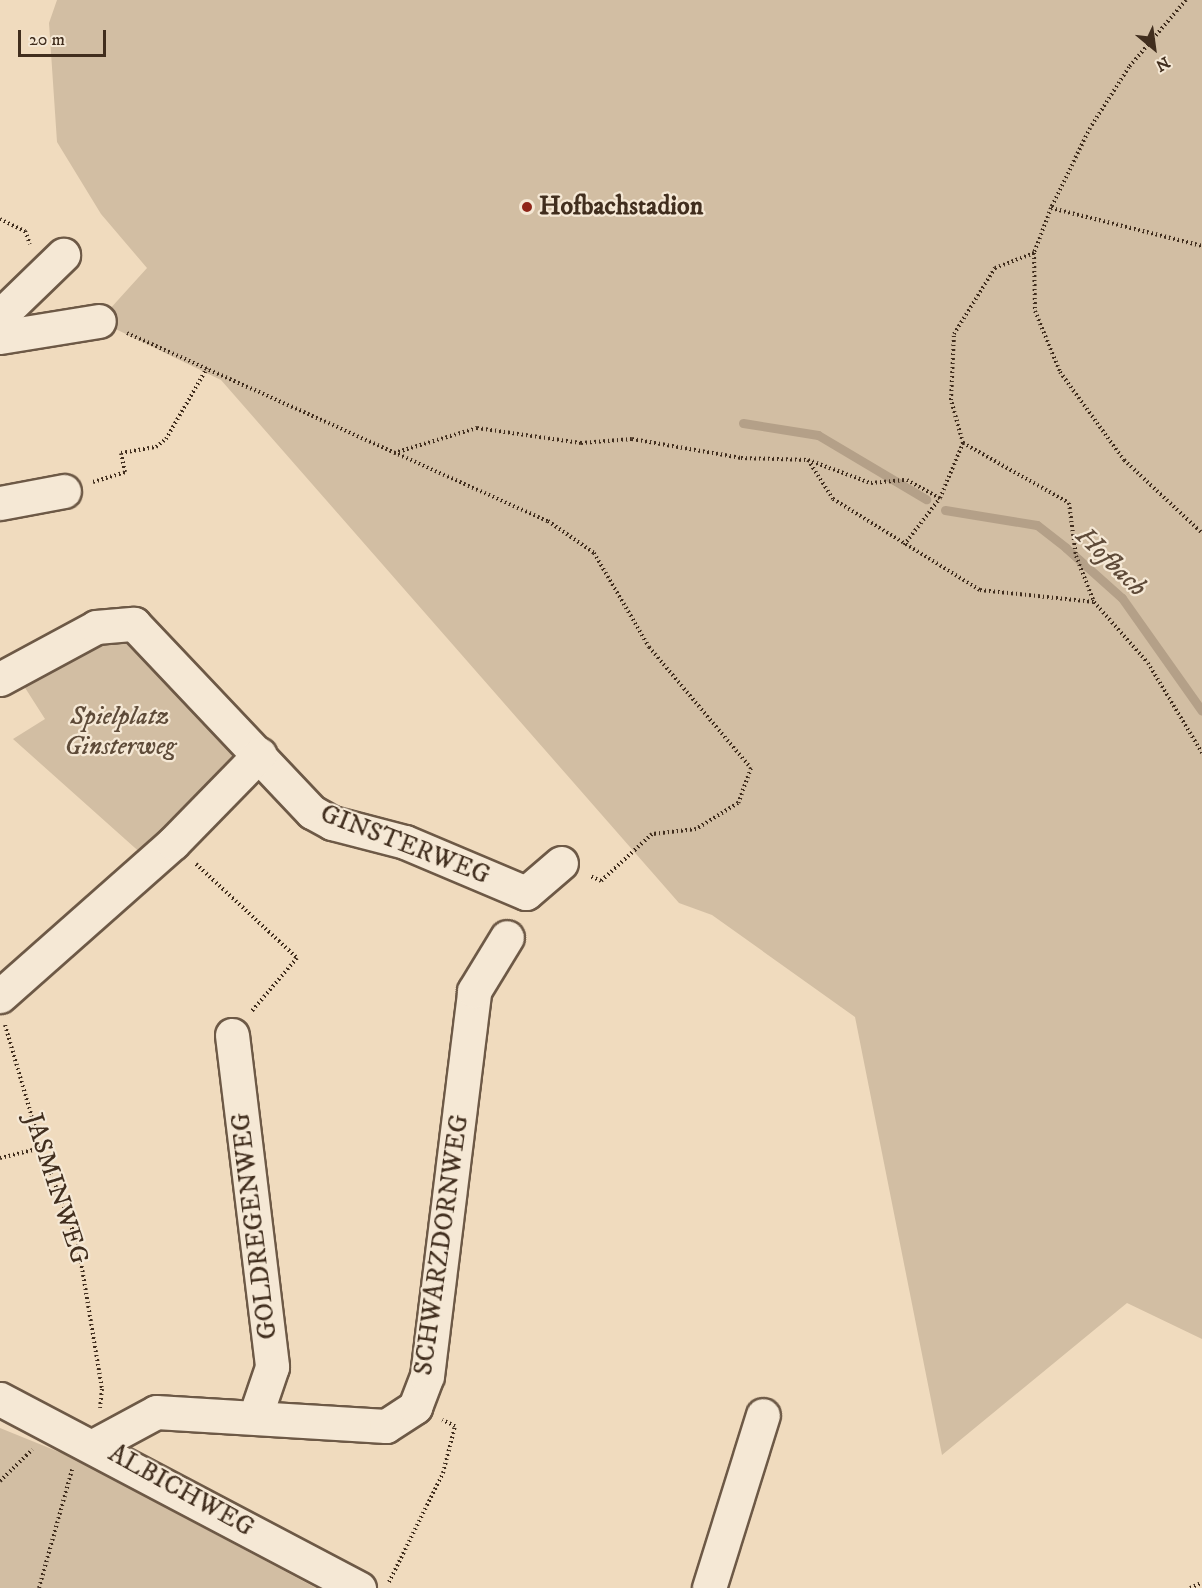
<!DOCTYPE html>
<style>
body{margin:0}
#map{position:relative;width:1202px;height:1588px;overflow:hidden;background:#f0dbbe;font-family:"IM FELL DW Pica",serif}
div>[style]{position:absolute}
.green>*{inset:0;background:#d2bea3}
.stream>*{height:9px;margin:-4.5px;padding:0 4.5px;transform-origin:4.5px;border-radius:4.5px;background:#b4a088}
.path>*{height:4px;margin-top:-2px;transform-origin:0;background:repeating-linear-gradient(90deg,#412e1e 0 1.5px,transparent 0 4.5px)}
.roads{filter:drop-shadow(2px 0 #6d5946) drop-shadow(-2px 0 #6d5946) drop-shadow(0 2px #6d5946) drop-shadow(0 -2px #6d5946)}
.minor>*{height:33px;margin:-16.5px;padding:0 16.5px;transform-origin:16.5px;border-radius:16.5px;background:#f5e8d5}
.dots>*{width:16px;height:16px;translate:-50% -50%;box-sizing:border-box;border:3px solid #f5e8d5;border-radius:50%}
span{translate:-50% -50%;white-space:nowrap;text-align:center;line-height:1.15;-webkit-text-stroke:4.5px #f5e8d5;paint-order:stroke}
.poi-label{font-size:26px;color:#412e1e;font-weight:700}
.left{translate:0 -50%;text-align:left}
.park-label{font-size:26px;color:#5e4b39;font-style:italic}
.street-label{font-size:26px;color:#412e1e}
.water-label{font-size:27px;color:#5e4a38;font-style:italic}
.north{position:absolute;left:1124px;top:18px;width:60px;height:60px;-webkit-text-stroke:4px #f5e8d5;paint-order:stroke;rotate:151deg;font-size:16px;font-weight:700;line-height:24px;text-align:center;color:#412e1e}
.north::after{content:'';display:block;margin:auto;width:21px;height:27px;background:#412e1e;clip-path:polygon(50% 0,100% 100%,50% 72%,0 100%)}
.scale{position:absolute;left:18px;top:30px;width:88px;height:27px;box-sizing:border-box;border:3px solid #412e1e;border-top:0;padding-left:8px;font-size:18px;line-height:21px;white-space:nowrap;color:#412e1e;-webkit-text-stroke:4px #f5e8d5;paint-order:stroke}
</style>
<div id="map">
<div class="green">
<div style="clip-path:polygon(57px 0,1202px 0,1202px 1339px,1127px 1303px,942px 1455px,855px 1017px,712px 915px,679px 903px,221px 380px,99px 321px,147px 268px,101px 214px,57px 142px,49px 23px)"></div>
<div style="clip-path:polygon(138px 641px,235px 745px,228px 779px,144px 856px,13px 739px,45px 719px,22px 683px,102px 644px)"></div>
<div style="clip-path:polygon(0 1428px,69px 1456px,316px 1588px,0 1588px)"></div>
</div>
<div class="stream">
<div style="left:743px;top:423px;width:76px;rotate:9.1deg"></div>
<div style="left:818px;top:435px;width:126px;rotate:30.7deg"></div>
<div style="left:945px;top:510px;width:93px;rotate:9.3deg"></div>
<div style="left:1037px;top:525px;width:37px;rotate:38deg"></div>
<div style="left:1066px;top:548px;width:75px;rotate:41.8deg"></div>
<div style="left:1122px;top:598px;width:138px;rotate:54.7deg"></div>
</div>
<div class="path">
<div style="left:1186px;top:0;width:88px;rotate:130.4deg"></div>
<div style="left:1129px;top:67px;width:72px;rotate:122.6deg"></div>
<div style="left:1090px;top:128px;width:89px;rotate:116deg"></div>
<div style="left:1051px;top:208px;width:48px;rotate:110.7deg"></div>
<div style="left:1034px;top:253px;width:58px;rotate:89deg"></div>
<div style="left:1035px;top:311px;width:66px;rotate:67.7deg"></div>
<div style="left:1060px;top:372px;width:109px;rotate:54deg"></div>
<div style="left:1124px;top:460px;width:107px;rotate:43.1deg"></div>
<div style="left:1051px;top:208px;width:156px;rotate:14.1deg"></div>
<div style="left:0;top:219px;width:28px;rotate:26deg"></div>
<div style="left:25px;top:231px;width:14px;rotate:69deg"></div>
<div style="left:127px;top:333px;width:461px;rotate:24.1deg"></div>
<div style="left:548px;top:521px;width:56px;rotate:34.8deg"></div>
<div style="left:594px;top:553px;width:109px;rotate:59.7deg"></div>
<div style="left:649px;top:647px;width:158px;rotate:49.9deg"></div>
<div style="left:751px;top:768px;width:37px;rotate:110deg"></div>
<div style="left:738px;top:803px;width:49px;rotate:148.2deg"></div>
<div style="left:696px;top:829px;width:44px;rotate:173.5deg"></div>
<div style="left:652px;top:834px;width:69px;rotate:137.3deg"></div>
<div style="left:601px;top:881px;width:12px;rotate:-156deg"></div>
<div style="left:963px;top:443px;width:122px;rotate:29.5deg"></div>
<div style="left:1069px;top:503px;width:53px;rotate:82.5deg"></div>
<div style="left:1076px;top:556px;width:49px;rotate:68.6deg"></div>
<div style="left:394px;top:453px;width:87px;rotate:-16.8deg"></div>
<div style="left:477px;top:428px;width:105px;rotate:8.2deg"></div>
<div style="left:581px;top:443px;width:51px;rotate:-4.5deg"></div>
<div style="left:632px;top:439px;width:111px;rotate:9.9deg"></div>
<div style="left:741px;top:458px;width:67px;rotate:1.7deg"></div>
<div style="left:808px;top:460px;width:67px;rotate:20.1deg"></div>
<div style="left:871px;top:483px;width:36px;rotate:-5deg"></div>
<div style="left:907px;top:480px;width:38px;rotate:29deg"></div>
<div style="left:808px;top:460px;width:46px;rotate:57.3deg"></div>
<div style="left:833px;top:499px;width:173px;rotate:31.8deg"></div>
<div style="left:980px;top:590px;width:115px;rotate:6deg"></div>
<div style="left:1094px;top:602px;width:81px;rotate:48.5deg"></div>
<div style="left:1148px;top:663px;width:105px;rotate:59deg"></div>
<div style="left:93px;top:482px;width:34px;rotate:-17deg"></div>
<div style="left:125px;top:472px;width:19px;rotate:-102deg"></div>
<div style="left:121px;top:453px;width:36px;rotate:-10deg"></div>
<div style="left:156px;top:447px;width:13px;rotate:-39deg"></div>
<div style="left:166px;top:439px;width:82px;rotate:-60deg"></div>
<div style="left:904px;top:545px;width:59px;rotate:-52.5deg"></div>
<div style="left:940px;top:498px;width:60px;rotate:-67.3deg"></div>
<div style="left:963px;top:443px;width:45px;rotate:-105.6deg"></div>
<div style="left:951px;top:400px;width:66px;rotate:-87.4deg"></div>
<div style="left:954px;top:334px;width:78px;rotate:-58.2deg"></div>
<div style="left:995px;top:268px;width:42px;rotate:-21deg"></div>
<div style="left:196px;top:864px;width:138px;rotate:42.9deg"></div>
<div style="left:297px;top:958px;width:71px;rotate:130.4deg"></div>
<div style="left:5px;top:1025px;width:128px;rotate:73.7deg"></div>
<div style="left:41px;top:1148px;width:103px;rotate:68.9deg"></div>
<div style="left:78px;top:1244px;width:147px;rotate:80.6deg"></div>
<div style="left:102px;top:1389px;width:19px;rotate:96deg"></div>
<div style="left:0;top:1158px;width:42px;rotate:-13.7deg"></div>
<div style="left:0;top:1481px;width:45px;rotate:-44.1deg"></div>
<div style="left:389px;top:1582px;width:122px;rotate:-63.6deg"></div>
<div style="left:443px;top:1473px;width:49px;rotate:-75.7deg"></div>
<div style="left:455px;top:1426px;width:14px;rotate:-155deg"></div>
<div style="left:39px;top:1588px;width:123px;rotate:-74.4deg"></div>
<div style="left:1190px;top:1588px;width:13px;rotate:-23deg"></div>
</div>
<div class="roads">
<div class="minor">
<div style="left:0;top:316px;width:88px;rotate:-44.1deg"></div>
<div style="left:0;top:337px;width:100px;rotate:-9.2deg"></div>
<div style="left:0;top:503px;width:65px;rotate:-10.6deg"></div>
<div style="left:0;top:679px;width:109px;rotate:-28.4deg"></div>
<div style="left:96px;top:627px;width:38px;rotate:-5deg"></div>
<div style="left:134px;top:624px;width:259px;rotate:46.6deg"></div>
<div style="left:312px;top:812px;width:23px;rotate:29deg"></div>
<div style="left:332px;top:823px;width:75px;rotate:14.6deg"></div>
<div style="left:405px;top:842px;width:131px;rotate:22.9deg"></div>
<div style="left:526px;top:893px;width:46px;rotate:-40.6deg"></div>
<div style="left:0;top:996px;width:231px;rotate:-41.5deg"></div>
<div style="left:173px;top:843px;width:124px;rotate:-45.7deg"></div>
<div style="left:232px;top:1035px;width:334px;rotate:83.1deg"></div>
<div style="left:272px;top:1367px;width:50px;rotate:108.8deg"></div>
<div style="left:0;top:1399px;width:406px;rotate:27.8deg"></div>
<div style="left:95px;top:1445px;width:69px;rotate:-28.4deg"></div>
<div style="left:156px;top:1412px;width:230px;rotate:3.5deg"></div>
<div style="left:386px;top:1426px;width:35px;rotate:-33deg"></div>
<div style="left:415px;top:1407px;width:33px;rotate:-69deg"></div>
<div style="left:427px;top:1376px;width:388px;rotate:-83deg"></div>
<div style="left:474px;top:991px;width:63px;rotate:-58.6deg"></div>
<div style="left:709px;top:1588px;width:181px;rotate:-72.7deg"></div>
</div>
</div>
<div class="dots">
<div style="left:527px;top:207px;background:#8f2418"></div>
</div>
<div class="poi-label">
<span class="left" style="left:539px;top:207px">Hofbachstadion</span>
</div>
<div class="park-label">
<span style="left:120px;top:732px">Spielplatz<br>Ginsterweg</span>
</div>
<div class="street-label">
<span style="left:405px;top:845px;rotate:21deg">GINSTERWEG</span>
<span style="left:56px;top:1189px;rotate:72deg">JASMINWEG</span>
<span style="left:255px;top:1226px;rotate:-97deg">GOLDREGENWEG</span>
<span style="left:442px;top:1245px;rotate:-82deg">SCHWARZDORNWEG</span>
<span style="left:181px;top:1491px;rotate:29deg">ALBICHWEG</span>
</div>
<div class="water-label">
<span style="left:1111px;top:562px;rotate:44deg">Hofbach</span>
</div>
<div class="north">N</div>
<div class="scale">20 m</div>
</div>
